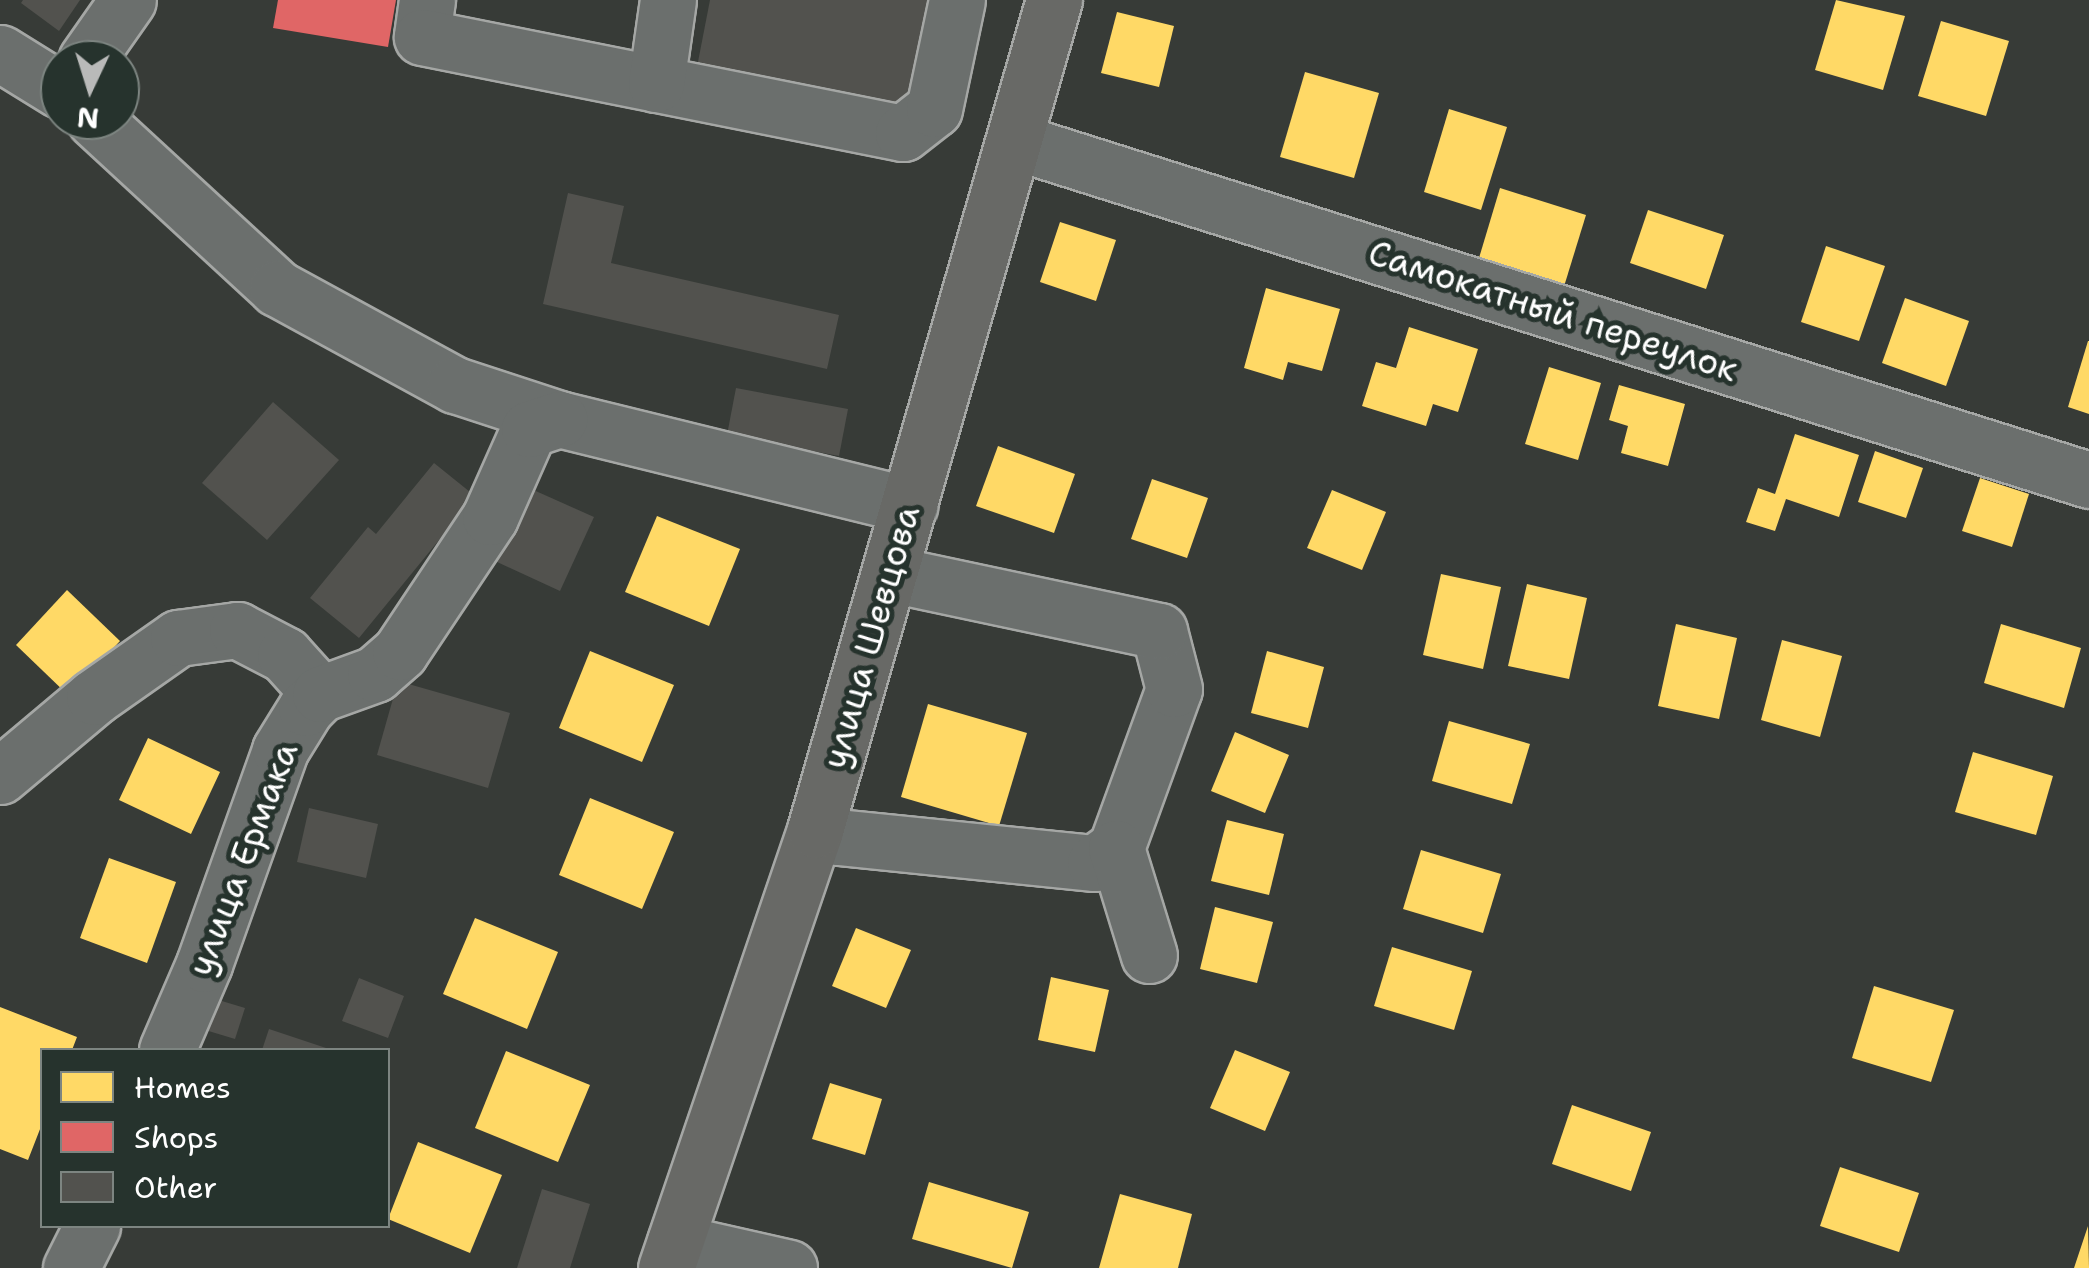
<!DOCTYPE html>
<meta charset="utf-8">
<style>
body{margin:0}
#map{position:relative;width:2089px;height:1268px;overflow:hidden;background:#373b37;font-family:"Shantell Sans",sans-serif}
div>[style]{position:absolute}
.homes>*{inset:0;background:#ffd966}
.shops>*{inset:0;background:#e06666}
.building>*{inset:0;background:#52524e}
.roads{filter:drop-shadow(2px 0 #a5a7a5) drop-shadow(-2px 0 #a5a7a5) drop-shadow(0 2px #a5a7a5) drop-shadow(0 -2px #a5a7a5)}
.minor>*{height:55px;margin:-27.5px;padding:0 27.5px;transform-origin:27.5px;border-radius:27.5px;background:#6b6f6d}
.major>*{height:55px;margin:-27.5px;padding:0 27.5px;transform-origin:27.5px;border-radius:27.5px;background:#686966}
span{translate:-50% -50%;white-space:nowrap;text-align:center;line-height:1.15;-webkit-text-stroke:10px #26332d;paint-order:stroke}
.street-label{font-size:35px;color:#fff}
.legend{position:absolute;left:40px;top:1048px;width:350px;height:180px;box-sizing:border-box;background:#26332d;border:2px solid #7d8581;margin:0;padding:12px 18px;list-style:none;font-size:30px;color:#fff}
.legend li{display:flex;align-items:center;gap:20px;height:50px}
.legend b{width:50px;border:2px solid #7d8581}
.north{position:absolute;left:40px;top:40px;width:100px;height:100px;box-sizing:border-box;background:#26332d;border:2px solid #7d8581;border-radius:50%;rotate:184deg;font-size:28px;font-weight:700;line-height:40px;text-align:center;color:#fff}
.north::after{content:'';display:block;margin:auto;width:35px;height:45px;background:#b9bab9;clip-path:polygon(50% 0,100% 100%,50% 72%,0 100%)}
</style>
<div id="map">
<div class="homes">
<div style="clip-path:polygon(1836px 0,1905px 16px,1883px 90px,1815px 70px)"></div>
<div style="clip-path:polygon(1117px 12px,1174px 26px,1159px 87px,1101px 73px)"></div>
<div style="clip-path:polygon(1941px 21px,2009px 41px,1986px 116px,1918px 96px)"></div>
<div style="clip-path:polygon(1305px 72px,1379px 93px,1354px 178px,1280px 157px)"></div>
<div style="clip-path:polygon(1449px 109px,1507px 127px,1481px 210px,1424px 192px)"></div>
<div style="clip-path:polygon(1500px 188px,1586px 215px,1562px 293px,1476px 268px)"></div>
<div style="clip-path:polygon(1648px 210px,1724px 235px,1706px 289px,1630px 263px)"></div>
<div style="clip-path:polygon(1060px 222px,1116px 240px,1096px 301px,1040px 282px)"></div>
<div style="clip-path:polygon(1826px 246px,1885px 266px,1859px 341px,1801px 322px)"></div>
<div style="clip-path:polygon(1266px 288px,1340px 309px,1322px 371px,1288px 362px,1283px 380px,1244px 368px)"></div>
<div style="clip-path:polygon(1905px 298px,1969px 321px,1946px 386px,1882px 363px)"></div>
<div style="clip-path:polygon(1409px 327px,1478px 349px,1458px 412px,1433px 404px,1426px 426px,1362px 406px,1376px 362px,1396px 368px)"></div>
<div style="clip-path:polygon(2088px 341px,2089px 341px,2089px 414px,2068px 407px)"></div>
<div style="clip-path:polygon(1549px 367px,1601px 383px,1578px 460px,1525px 444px)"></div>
<div style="clip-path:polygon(1619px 385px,1685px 404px,1668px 466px,1621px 453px,1628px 426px,1609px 420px)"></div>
<div style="clip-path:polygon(1795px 434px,1859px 455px,1839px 517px,1786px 499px,1775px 531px,1746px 522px,1758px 488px,1775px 494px)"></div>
<div style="clip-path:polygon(998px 446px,1075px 474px,1054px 533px,976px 506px)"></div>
<div style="clip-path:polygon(1875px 451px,1923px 468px,1906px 518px,1858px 502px)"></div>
<div style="clip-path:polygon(1980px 478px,2029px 494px,2012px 547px,1962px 531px)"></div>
<div style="clip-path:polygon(1152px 479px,1208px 498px,1187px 558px,1131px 539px)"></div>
<div style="clip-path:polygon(1332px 490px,1386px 512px,1362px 570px,1307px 548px)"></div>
<div style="clip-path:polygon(657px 516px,740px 549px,709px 626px,625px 592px)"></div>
<div style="clip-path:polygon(1441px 574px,1501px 587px,1483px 669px,1423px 655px)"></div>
<div style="clip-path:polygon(1527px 584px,1587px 598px,1569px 679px,1508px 666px)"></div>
<div style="clip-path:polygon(67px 590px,120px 641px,69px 696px,16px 645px)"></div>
<div style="clip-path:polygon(1676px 624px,1737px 638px,1719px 719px,1658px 706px)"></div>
<div style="clip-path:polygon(2001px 624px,2081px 648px,2064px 708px,1984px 683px)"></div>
<div style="clip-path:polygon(1782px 640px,1842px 656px,1820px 737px,1761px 720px)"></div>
<div style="clip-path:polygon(590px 651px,674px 685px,642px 762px,559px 728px)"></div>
<div style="clip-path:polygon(1267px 651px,1324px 667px,1308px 728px,1251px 713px)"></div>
<div style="clip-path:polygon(928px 704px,1027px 733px,999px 826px,901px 797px)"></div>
<div style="clip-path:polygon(1449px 721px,1530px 744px,1512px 804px,1432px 781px)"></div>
<div style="clip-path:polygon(1235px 732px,1289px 755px,1265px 813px,1211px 791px)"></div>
<div style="clip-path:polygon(148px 738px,220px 772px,191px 834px,119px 800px)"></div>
<div style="clip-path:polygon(1973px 752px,2053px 776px,2036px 835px,1955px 812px)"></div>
<div style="clip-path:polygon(590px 798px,674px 832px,642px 909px,559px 875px)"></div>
<div style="clip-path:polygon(1227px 820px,1284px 834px,1269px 895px,1211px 881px)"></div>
<div style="clip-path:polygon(1421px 850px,1501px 874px,1483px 933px,1403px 909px)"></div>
<div style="clip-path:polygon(109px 858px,176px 882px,147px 963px,80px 938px)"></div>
<div style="clip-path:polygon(1215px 907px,1273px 922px,1257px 983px,1200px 969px)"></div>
<div style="clip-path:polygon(475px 918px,558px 952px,527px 1029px,443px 994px)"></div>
<div style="clip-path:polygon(856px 928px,911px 950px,886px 1008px,832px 986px)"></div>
<div style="clip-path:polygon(1392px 947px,1472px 971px,1454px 1030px,1374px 1006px)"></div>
<div style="clip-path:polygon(1051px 977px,1109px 990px,1095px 1052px,1038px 1040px)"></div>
<div style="clip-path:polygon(1874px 986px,1954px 1010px,1931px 1082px,1852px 1058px)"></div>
<div style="clip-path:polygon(0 1007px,77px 1037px,72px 1050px,42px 1050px,42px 1124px,28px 1160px,0 1149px)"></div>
<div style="clip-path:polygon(1235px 1050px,1290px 1072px,1265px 1131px,1210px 1108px)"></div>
<div style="clip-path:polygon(506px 1051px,590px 1085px,558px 1162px,475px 1128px)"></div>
<div style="clip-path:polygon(830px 1083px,882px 1099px,865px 1155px,812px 1139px)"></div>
<div style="clip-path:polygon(1572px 1105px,1651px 1132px,1631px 1191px,1552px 1164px)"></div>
<div style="clip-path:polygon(418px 1142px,502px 1175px,470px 1253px,388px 1219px)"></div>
<div style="clip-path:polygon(1840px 1167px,1919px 1193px,1899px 1252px,1820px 1226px)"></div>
<div style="clip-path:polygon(929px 1182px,1029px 1212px,1012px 1268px,912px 1239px)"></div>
<div style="clip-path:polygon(1120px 1194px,1192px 1214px,1178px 1268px,1099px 1268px)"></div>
<div style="clip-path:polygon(2088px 1226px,2089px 1268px,2074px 1268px)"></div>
</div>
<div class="shops">
<div style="clip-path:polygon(278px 0,396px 0,388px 47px,273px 28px)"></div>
</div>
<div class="building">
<div style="clip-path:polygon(23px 0,80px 0,59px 31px,21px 3px)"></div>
<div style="clip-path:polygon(710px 0,936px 0,914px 110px,697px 67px)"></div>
<div style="clip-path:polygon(568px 193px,624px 206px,611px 263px,839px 315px,827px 369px,543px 304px)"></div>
<div style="clip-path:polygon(736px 388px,848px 409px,839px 456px,727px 435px)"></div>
<div style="clip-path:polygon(273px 402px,339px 460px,267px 540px,202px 483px)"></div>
<div style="clip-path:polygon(434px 463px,475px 496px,359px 638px,310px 598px,368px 527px,376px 534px)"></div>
<div style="clip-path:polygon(529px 488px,594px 517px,560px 591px,495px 561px)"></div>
<div style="clip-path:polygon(398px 681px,510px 713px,488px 788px,377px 755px)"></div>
<div style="clip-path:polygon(309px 808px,378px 824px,366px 878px,297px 862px)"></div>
<div style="clip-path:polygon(359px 978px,404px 996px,388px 1038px,342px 1021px)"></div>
<div style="clip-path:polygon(202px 995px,245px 1008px,235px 1039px,192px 1026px)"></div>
<div style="clip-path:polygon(269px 1029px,332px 1050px,262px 1050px)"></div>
<div style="clip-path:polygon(542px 1189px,590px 1204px,570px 1268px,517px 1268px)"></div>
</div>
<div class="roads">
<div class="minor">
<div style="left:427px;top:0;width:37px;rotate:98deg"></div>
<div style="left:422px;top:37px;width:490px;rotate:11.3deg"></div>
<div style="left:903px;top:133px;width:39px;rotate:-38deg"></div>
<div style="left:934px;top:109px;width:111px;rotate:-78.1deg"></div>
<div style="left:0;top:53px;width:70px;rotate:31.7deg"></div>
<div style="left:86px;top:60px;width:73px;rotate:-55deg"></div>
<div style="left:656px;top:84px;width:85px;rotate:-81.9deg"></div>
<div style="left:95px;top:120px;width:248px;rotate:42.7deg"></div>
<div style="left:277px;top:288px;width:203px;rotate:28.6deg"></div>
<div style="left:455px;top:385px;width:109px;rotate:18.1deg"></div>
<div style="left:559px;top:419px;width:361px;rotate:13.8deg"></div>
<div style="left:1017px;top:142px;width:1124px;rotate:17.5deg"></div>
<div style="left:0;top:776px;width:123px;rotate:-40deg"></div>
<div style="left:94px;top:697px;width:103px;rotate:-35.1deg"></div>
<div style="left:178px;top:638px;width:60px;rotate:-7.7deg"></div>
<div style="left:237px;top:630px;width:54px;rotate:27.5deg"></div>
<div style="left:285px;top:655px;width:52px;rotate:48.1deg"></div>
<div style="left:815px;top:830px;width:24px;rotate:17deg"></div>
<div style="left:838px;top:837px;width:258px;rotate:5.8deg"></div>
<div style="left:1095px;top:863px;width:26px;rotate:-36deg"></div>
<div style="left:1116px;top:848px;width:169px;rotate:-70deg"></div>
<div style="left:1174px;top:689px;width:60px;rotate:-104.5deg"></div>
<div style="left:1159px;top:631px;width:275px;rotate:-168deg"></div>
<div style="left:1116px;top:848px;width:112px;rotate:72.9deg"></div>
<div style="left:167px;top:1050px;width:94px;rotate:-66.7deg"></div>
<div style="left:204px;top:964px;width:227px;rotate:-70.4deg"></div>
<div style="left:280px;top:750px;width:49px;rotate:-58.2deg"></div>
<div style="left:306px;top:708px;width:20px;rotate:-45deg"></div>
<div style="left:320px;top:694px;width:59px;rotate:-20deg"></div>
<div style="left:375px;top:674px;width:33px;rotate:-41deg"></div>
<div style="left:400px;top:652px;width:162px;rotate:-56.3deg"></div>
<div style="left:490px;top:517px;width:96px;rotate:-66.1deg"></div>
<div style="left:529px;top:429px;width:32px;rotate:-18deg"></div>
<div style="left:675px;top:1242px;width:117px;rotate:12.8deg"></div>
<div style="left:71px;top:1268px;width:47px;rotate:-63.4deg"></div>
</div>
<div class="major">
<div style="left:666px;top:1268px;width:463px;rotate:-71.2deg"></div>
<div style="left:815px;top:830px;width:864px;rotate:-73.94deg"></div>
</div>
</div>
<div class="street-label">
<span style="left:1553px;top:311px;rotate:18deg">Самокатный переулок</span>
<span style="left:871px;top:637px;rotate:-74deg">улица Шевцова</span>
<span style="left:243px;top:859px;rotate:-69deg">улица Ермака</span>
</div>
<ul class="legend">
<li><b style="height:28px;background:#ffd966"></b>Homes</li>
<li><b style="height:28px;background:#e06666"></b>Shops</li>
<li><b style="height:28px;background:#52524e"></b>Other</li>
</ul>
<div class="north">N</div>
</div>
